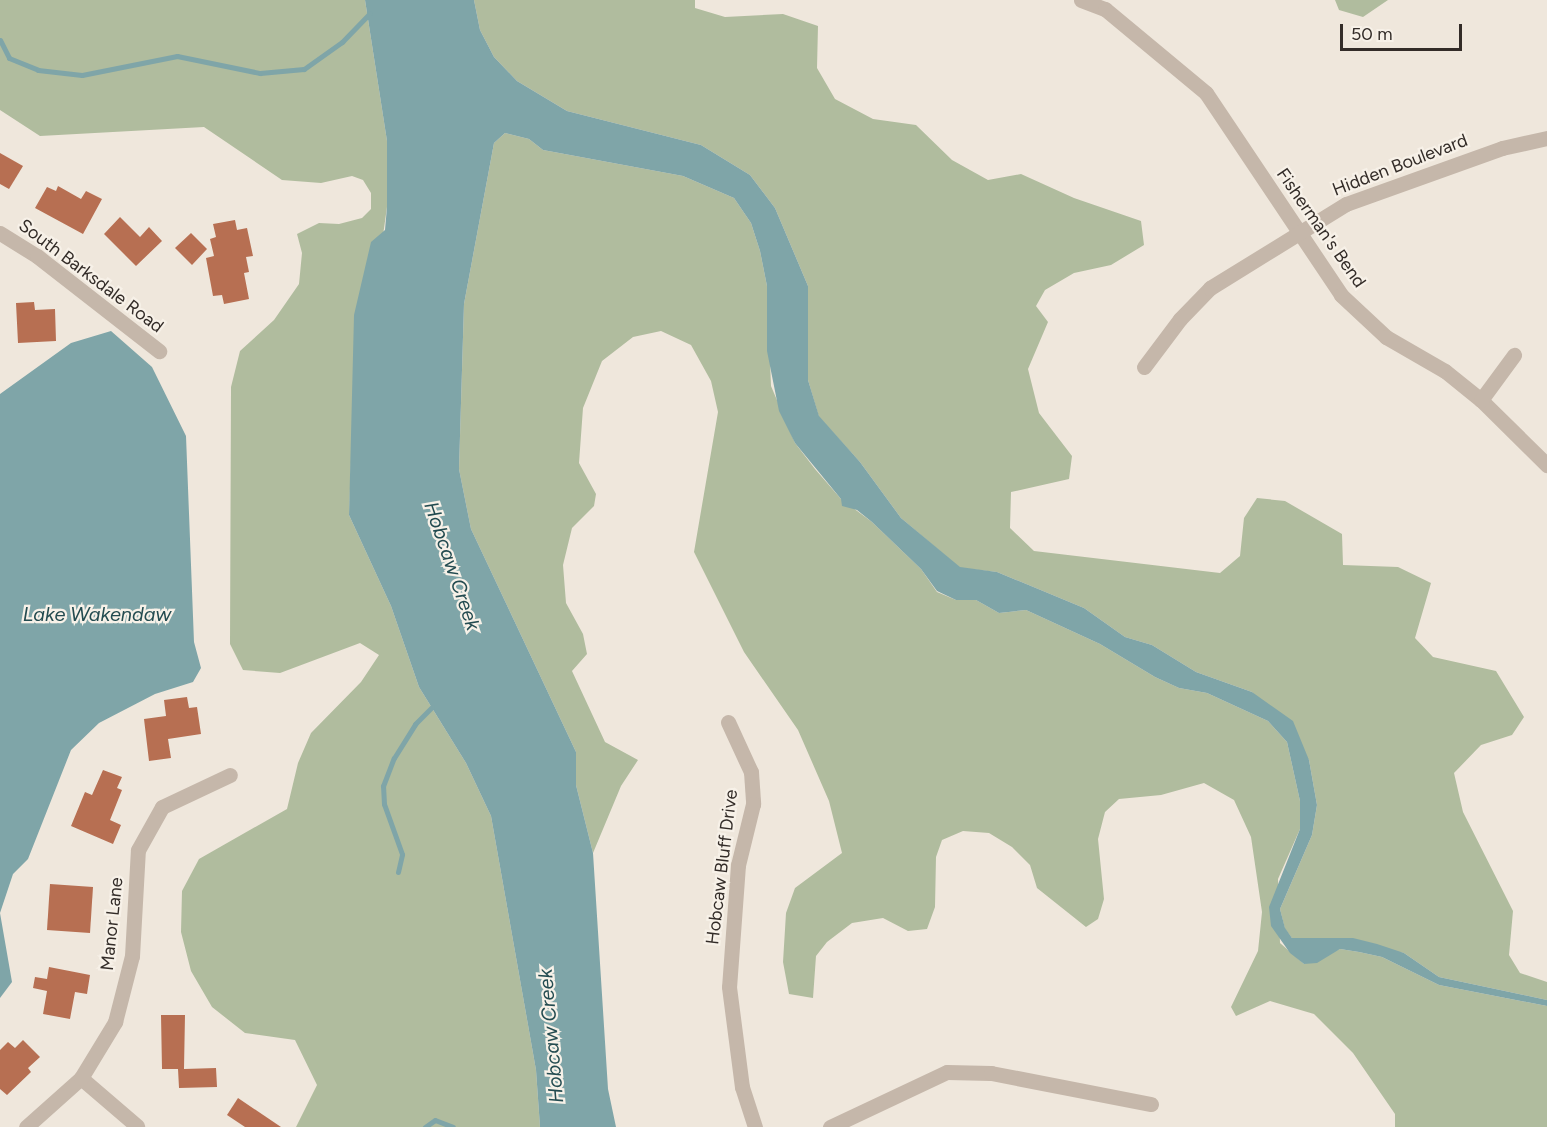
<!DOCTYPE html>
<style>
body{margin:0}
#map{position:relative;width:1547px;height:1127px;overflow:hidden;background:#efe7dc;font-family:Figtree,sans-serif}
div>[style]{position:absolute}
.green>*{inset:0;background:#b0bc9e}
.water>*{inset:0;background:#7fa5a8}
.stream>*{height:5px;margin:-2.5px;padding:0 2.5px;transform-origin:2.5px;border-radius:2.5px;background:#7fa5a8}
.building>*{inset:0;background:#b76f52}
.street>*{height:15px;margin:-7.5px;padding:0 7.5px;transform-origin:7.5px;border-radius:7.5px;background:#c5b7aa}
span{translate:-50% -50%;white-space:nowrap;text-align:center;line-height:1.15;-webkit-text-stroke:4.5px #f7f1e8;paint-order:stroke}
.street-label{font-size:18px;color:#332c28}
.water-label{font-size:20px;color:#234b50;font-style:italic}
.scale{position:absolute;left:1340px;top:24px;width:122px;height:27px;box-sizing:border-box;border:3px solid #332c28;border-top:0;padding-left:8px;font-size:18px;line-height:21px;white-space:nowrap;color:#332c28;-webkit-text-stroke:4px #f7f1e8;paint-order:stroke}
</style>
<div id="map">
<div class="green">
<div style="clip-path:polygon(0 0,365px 0,387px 141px,387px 207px,351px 462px,349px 515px,391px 606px,419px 687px,466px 763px,491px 816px,536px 1070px,540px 1127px,296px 1127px,317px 1085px,295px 1040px,245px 1033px,212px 1007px,191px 971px,181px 932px,182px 891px,199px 859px,287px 809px,298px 763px,311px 733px,361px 682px,379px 655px,360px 643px,280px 673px,243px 670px,230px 644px,231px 387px,240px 351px,274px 320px,299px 284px,302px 253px,297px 234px,319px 223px,339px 224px,362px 218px,371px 209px,371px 193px,363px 180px,352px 176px,321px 183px,282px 180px,204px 127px,40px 136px,0 110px)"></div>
<div style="clip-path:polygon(474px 0,695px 0,695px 8px,725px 17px,783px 14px,818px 26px,817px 68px,835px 99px,873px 119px,916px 125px,952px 160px,988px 180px,1021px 174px,1074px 198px,1141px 221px,1144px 245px,1111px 265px,1074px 273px,1045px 290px,1036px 306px,1048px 322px,1028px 369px,1039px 413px,1072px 456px,1069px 479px,1011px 492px,1010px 528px,1034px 551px,1220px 573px,1240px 556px,1244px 518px,1257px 498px,1285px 501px,1342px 534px,1343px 565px,1398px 567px,1431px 583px,1415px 638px,1433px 657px,1496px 671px,1524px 717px,1512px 735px,1481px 745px,1454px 773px,1463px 812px,1513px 911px,1509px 955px,1520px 973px,1547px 982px,1547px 1000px,1439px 977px,1404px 953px,1328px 939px,1292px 938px,1285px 929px,1280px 909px,1312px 835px,1317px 805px,1309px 760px,1252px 692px,1196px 672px,1152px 645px,1125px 637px,1084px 608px,997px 572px,960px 568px,901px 518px,860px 462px,819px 417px,808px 380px,808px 286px,775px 208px,750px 175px,701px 145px,567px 111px,517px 81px,494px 57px,480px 30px)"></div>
<div style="clip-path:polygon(1335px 0,1388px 0,1363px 17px,1339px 10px)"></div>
<div style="clip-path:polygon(505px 133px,529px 139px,543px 150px,683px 176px,734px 198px,751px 223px,760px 251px,767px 286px,771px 386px,795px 443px,815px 469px,841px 499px,872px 522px,921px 569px,937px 592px,956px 600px,976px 600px,999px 613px,1026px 610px,1100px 644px,1155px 677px,1179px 688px,1207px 693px,1268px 721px,1287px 742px,1300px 801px,1300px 829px,1278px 879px,1280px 943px,1304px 964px,1340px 949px,1359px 952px,1382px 957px,1439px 985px,1547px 1006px,1547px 1127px,1395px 1127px,1395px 1114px,1353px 1053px,1314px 1014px,1270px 1001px,1236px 1016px,1231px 1007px,1258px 951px,1262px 912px,1251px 837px,1234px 800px,1204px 783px,1161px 795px,1119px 799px,1105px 812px,1098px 839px,1104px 899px,1098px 919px,1086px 927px,1037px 888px,1030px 865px,1012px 847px,989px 833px,963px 831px,942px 840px,936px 857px,935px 907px,927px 929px,908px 931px,883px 918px,852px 923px,827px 942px,816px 956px,813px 998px,789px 994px,783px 962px,786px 913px,795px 888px,842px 853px,829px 801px,798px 730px,744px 652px,694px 552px,718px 412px,711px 381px,691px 345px,661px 331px,633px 337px,602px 361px,583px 408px,579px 463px,596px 494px,594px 506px,572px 528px,563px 565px,566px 603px,583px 634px,587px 654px,572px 671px,605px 742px,638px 760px,621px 786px,593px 853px,576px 785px,576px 752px,471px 529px,459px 469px,464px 304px,494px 143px)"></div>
</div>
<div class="water">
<div style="clip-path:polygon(365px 0,474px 0,480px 30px,494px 57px,517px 81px,567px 111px,701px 145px,750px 175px,775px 208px,808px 286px,808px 380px,819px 416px,860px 462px,901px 518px,960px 567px,997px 572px,1084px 608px,1125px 637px,1152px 645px,1196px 672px,1252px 692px,1293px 721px,1309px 760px,1317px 805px,1312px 835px,1280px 909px,1285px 928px,1292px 938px,1353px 938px,1377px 944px,1404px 953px,1439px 977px,1547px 1000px,1547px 1006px,1439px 985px,1382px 957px,1359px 952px,1340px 949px,1317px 963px,1304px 964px,1290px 953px,1271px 926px,1269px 907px,1300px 829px,1300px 801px,1287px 742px,1268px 721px,1207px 693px,1179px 688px,1155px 677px,1100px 644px,1026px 610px,999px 613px,976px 600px,956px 600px,937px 591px,921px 569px,872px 522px,857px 510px,842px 506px,841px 499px,795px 443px,779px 411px,767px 351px,767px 286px,760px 251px,751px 223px,734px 198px,683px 176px,543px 150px,529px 139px,505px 133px,494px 143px,464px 304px,459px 469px,471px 529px,576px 752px,576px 785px,593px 853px,608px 1089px,616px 1127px,540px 1127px,536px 1070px,491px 816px,466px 763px,419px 687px,391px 606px,349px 515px,354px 315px,371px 242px,385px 230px,387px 207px,387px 141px)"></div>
<div style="clip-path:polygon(111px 331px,152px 367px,186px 436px,194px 642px,201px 668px,193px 682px,155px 694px,99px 723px,71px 750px,28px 859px,13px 874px,0 913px,12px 982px,0 998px,0 394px,71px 343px)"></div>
</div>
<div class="stream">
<div style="left:0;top:40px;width:20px;rotate:63deg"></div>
<div style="left:9px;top:58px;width:31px;rotate:22deg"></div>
<div style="left:38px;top:70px;width:44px;rotate:6.5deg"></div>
<div style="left:82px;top:75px;width:97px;rotate:-11.3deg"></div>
<div style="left:177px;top:56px;width:85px;rotate:11.6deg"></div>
<div style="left:260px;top:73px;width:44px;rotate:-5.2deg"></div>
<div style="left:304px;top:69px;width:47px;rotate:-35.4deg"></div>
<div style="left:342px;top:42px;width:40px;rotate:-46deg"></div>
<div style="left:398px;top:872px;width:18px;rotate:-77deg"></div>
<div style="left:402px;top:854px;width:53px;rotate:-109.8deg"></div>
<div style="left:384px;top:804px;width:18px;rotate:-93deg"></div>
<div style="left:383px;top:786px;width:30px;rotate:-69deg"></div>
<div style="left:394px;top:758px;width:40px;rotate:-58deg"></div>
<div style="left:415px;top:724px;width:24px;rotate:-45deg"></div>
<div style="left:425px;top:1127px;width:12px;rotate:-35deg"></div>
<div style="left:435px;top:1120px;width:19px;rotate:21deg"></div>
</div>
<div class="building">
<div style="clip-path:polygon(0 153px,23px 166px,9px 189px,0 184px)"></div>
<div style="clip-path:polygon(58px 186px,81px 199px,86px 191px,102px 199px,83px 234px,35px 208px,47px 187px,56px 191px)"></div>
<div style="clip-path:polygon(120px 217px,140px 237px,149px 227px,162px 241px,136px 266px,104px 234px)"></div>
<div style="clip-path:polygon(235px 220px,237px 230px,247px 228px,253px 256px,246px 257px,249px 272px,244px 273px,249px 299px,224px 304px,222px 295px,213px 296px,206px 258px,214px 256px,210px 239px,216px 237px,213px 224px)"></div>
<div style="clip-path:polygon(191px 233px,207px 249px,192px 265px,175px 248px)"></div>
<div style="clip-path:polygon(34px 302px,35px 310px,55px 309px,56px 341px,18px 343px,16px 303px)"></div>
<div style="clip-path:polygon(187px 697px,189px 708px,197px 707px,201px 734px,168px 739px,171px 758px,149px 761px,144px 719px,166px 716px,164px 700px)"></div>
<div style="clip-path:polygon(103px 770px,122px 777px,117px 788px,122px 790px,110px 820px,121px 825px,113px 844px,71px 826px,85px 792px,92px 795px)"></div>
<div style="clip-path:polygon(50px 884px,93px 887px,90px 933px,47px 930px)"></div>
<div style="clip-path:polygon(49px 967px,90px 975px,87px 994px,75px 992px,70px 1019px,43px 1014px,47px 991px,33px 988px,35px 977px,47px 979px)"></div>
<div style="clip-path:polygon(161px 1015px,185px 1015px,184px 1069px,216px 1068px,217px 1087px,179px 1088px,178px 1069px,162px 1069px)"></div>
<div style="clip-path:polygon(23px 1040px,40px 1057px,28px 1068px,31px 1072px,7px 1095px,0 1089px,0 1050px,8px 1042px,15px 1048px)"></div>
<div style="clip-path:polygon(238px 1098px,281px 1127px,245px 1127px,227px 1115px)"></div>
</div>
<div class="street">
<div style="left:1081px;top:0;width:26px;rotate:21deg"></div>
<div style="left:1105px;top:9px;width:131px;rotate:39.7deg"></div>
<div style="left:1206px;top:93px;width:243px;rotate:56.2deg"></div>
<div style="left:1341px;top:295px;width:62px;rotate:43deg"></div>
<div style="left:1386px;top:337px;width:68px;rotate:30deg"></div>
<div style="left:1445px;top:371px;width:46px;rotate:38.9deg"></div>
<div style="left:1481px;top:400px;width:93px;rotate:44.6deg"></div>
<div style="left:0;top:233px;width:44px;rotate:31.9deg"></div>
<div style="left:37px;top:256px;width:155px;rotate:37.9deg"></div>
<div style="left:1144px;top:367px;width:60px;rotate:-53.1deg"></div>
<div style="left:1180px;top:319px;width:43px;rotate:-45.9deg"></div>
<div style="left:1210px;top:288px;width:160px;rotate:-31.7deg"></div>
<div style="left:1346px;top:204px;width:166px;rotate:-19.7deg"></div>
<div style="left:1502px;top:148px;width:46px;rotate:-12.5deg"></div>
<div style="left:1481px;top:400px;width:56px;rotate:-53.7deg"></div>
<div style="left:728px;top:722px;width:55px;rotate:65.3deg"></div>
<div style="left:751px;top:772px;width:32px;rotate:86deg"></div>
<div style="left:753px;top:804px;width:63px;rotate:103.8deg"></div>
<div style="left:738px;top:865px;width:122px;rotate:94.2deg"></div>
<div style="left:729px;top:987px;width:101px;rotate:82.6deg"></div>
<div style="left:742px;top:1087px;width:42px;rotate:72deg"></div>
<div style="left:81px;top:1078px;width:74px;rotate:40.6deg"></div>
<div style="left:26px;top:1127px;width:74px;rotate:-41.7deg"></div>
<div style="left:81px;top:1078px;width:66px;rotate:-58.7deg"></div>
<div style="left:115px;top:1022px;width:68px;rotate:-75.6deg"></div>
<div style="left:132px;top:956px;width:106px;rotate:-86.8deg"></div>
<div style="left:138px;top:850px;width:49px;rotate:-60.8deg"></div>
<div style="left:162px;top:807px;width:75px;rotate:-25.2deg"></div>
<div style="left:830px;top:1127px;width:129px;rotate:-25.2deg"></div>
<div style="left:947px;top:1072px;width:44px;rotate:1.3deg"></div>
<div style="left:991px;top:1073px;width:163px;rotate:11deg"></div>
</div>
<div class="street-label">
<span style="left:1400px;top:165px;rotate:-21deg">Hidden Boulevard</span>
<span style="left:1321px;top:228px;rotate:55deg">Fisherman's Bend</span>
<span style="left:91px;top:276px;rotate:37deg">South Barksdale Road</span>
<span style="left:722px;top:867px;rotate:-83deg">Hobcaw Bluff Drive</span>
<span style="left:112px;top:924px;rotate:-84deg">Manor Lane</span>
</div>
<div class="water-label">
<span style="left:452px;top:566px;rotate:71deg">Hobcaw Creek</span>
<span style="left:97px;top:614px">Lake Wakendaw</span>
<span style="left:551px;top:1036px;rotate:-95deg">Hobcaw Creek</span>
</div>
<div class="scale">50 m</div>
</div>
